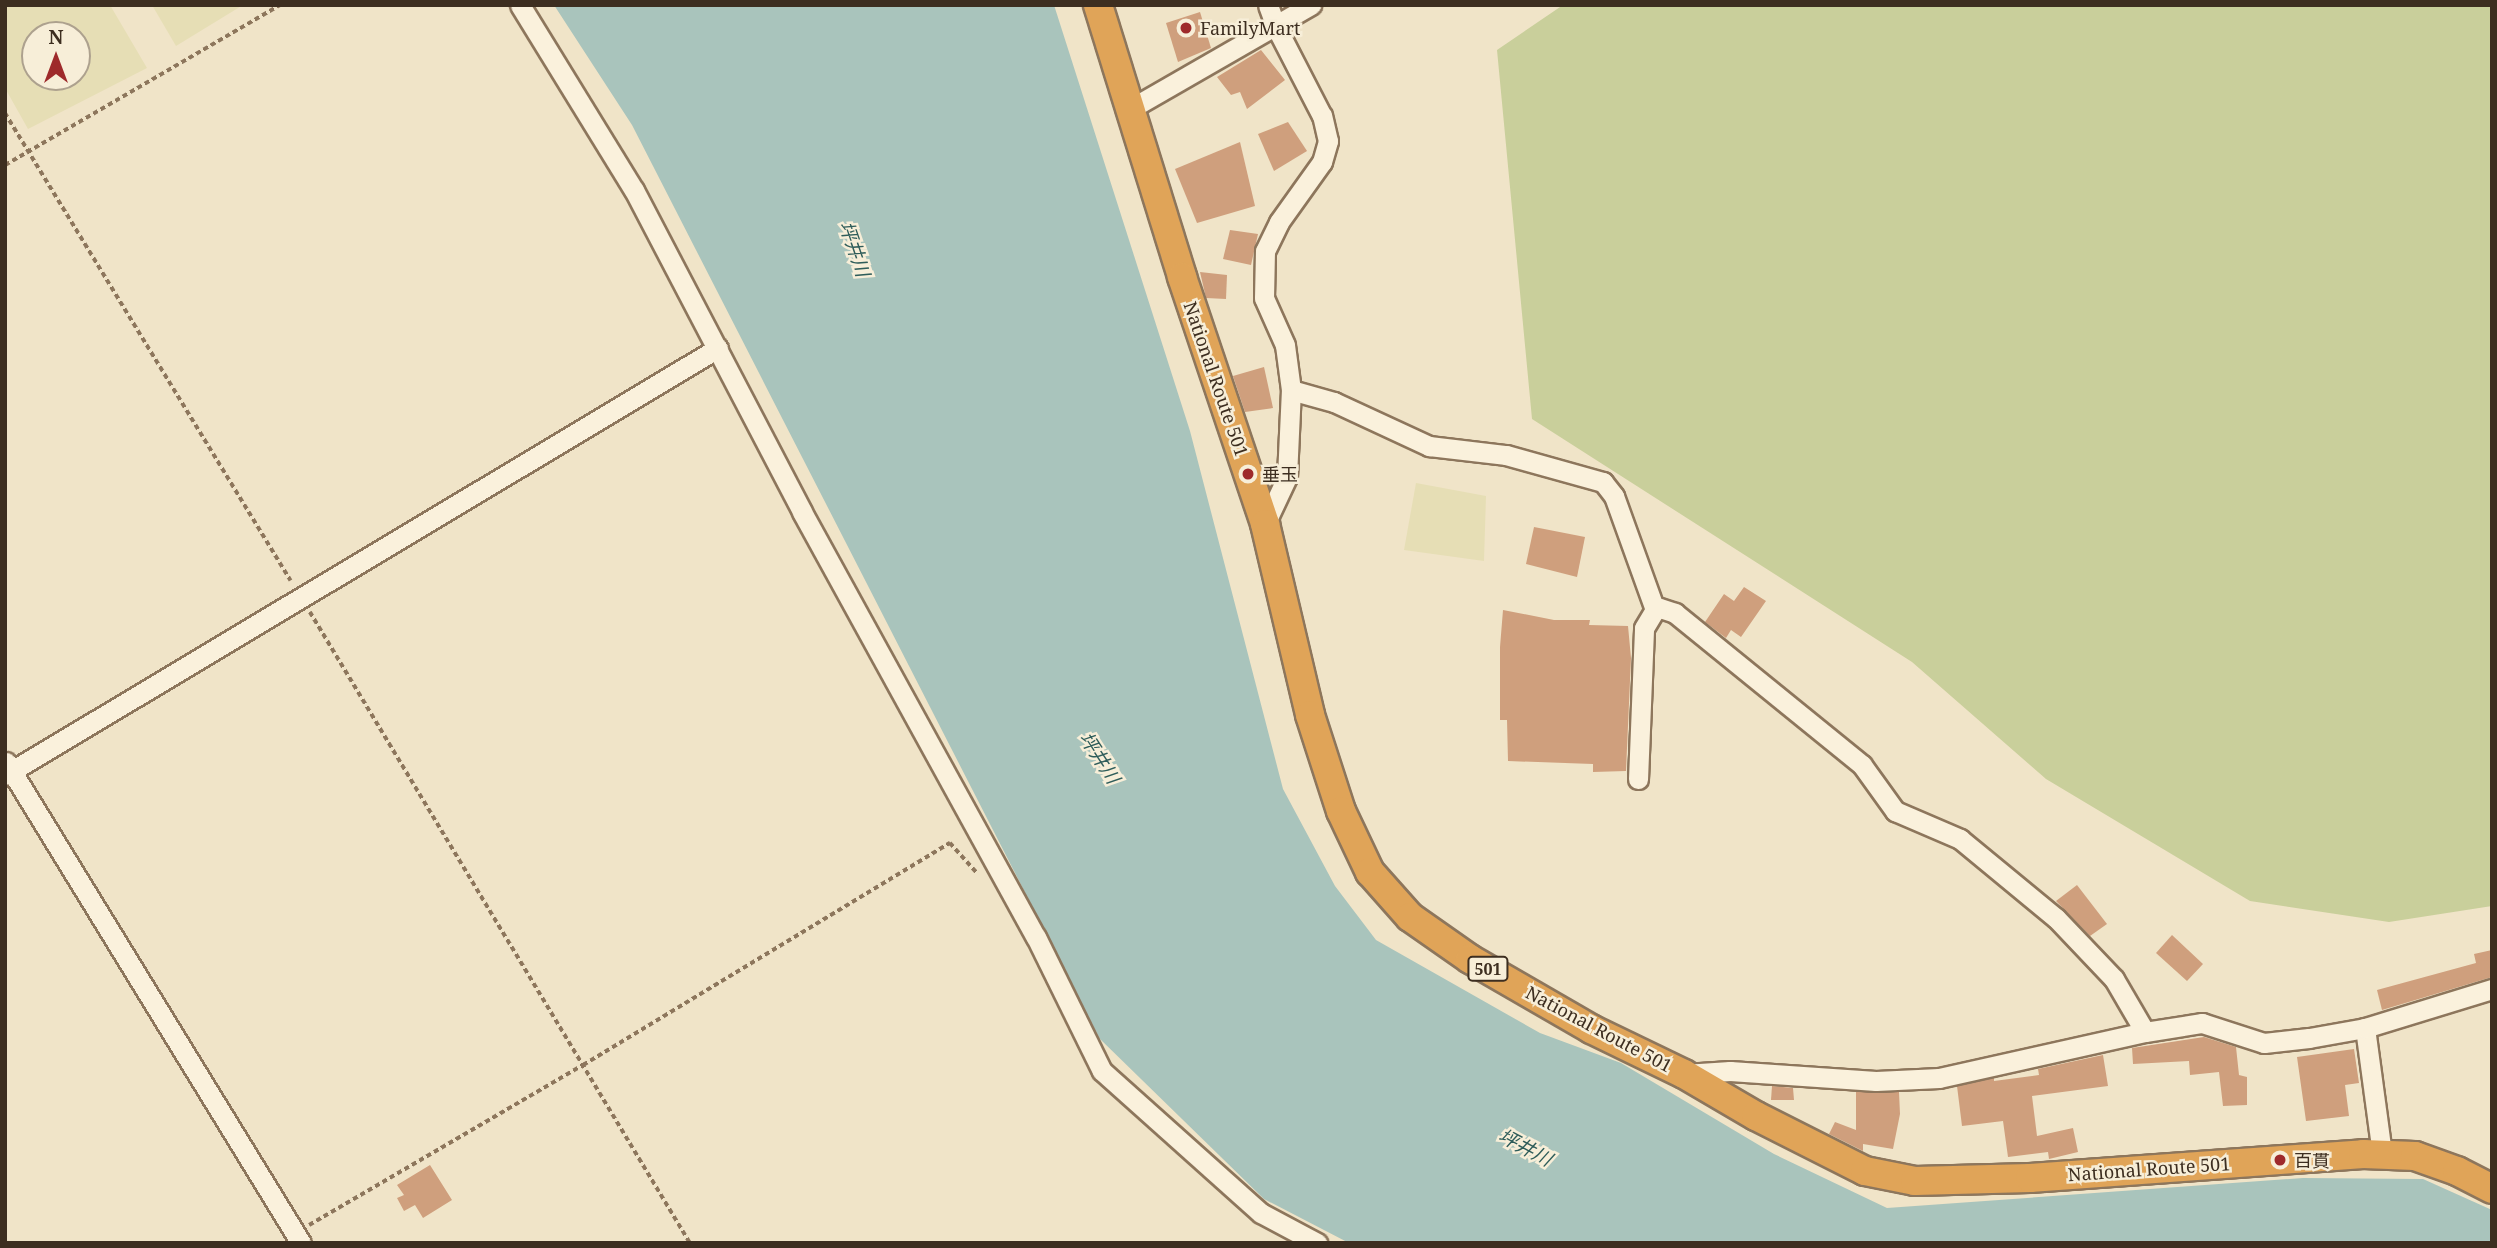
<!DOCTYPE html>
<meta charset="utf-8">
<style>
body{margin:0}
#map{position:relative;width:2497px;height:1248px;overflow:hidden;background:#f0e4c8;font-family:"Noto Serif","Noto Sans JP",serif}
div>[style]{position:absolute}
.farmland>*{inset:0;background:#e6deb5}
.green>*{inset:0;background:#c9cf9b}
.water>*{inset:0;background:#a9c4bc}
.building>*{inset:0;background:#cf9f7d}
.path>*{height:3.5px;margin-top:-1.75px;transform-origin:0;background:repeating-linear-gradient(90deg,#8d765c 0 5px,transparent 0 8.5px)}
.roads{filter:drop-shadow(2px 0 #8d765c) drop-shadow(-2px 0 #8d765c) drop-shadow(0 2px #8d765c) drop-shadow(0 -2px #8d765c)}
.minor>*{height:19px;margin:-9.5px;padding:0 9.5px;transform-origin:9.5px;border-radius:9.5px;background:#faf1dc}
.highway>*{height:28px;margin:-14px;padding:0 14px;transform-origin:14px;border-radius:14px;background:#e0a458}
.dots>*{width:19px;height:19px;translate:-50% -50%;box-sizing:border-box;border:4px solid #f7eed8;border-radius:50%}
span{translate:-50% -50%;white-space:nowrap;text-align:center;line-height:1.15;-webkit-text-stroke:5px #f7eed8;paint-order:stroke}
.shield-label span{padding:2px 5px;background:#f7eed8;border:2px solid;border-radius:5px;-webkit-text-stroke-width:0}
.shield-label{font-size:16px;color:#3d2e20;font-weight:700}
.poi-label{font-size:18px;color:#3d2e20}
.left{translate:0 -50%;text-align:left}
.street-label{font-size:18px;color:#3d2e20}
.water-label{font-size:19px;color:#2f5d5a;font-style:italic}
.frame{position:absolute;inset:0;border:7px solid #3d2e20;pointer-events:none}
.north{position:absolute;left:21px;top:21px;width:70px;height:70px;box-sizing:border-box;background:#f7eed8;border:2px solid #ada18e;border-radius:50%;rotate:0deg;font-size:19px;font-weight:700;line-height:28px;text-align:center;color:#3d2e20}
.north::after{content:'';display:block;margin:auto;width:24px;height:32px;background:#9e2a2b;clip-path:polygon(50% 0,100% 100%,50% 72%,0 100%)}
</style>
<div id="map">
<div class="farmland">
<div style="clip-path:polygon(evenodd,5px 5px,110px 5px,147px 68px,28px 129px,5px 88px,5px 5px,35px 35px,77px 35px,77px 77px,35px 77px,35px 35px)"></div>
<div style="clip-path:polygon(152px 5px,243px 5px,176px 46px)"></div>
<div style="clip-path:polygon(1416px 483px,1486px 496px,1484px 561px,1404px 550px)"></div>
</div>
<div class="green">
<div style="clip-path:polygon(1563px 5px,2492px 5px,2492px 906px,2389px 922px,2250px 901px,2046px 779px,1912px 662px,1532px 419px,1497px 50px)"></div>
</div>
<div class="water">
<div style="clip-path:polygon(554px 5px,1054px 5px,1190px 431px,1283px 789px,1335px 886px,1376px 940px,1540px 1033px,1621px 1063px,1774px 1154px,1887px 1208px,2303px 1178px,2423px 1179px,2492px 1210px,2492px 1243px,1349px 1243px,1264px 1199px,1100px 1039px,632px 125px)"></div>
</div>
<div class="building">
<div style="clip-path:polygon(1200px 12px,1211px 48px,1178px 62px,1166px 23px)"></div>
<div style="clip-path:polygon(1261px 50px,1285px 80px,1247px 109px,1240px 92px,1231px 95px,1217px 77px)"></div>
<div style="clip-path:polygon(1288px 122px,1307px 151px,1274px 171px,1258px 134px)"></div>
<div style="clip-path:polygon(1240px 142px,1255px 206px,1197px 223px,1175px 169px)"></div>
<div style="clip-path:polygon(1230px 230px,1258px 234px,1251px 265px,1223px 259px)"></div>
<div style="clip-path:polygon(1200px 272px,1227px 275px,1226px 299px,1206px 298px)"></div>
<div style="clip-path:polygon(1264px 367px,1273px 408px,1245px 412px,1233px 376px)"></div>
<div style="clip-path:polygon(1534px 527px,1585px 537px,1577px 577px,1526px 564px)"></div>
<div style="clip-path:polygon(1744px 587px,1766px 601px,1741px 637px,1731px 630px,1726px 638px,1705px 622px,1724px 594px,1734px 601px)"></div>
<div style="clip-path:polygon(1503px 610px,1554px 620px,1590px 620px,1589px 625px,1628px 626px,1631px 658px,1626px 771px,1593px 772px,1593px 764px,1508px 761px,1507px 720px,1500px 720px,1500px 647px)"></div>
<div style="clip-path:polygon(2077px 885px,2107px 924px,2090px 936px,2056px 901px)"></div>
<div style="clip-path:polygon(2172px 935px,2203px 964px,2187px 981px,2156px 953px)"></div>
<div style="clip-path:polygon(2492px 950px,2492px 977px,2382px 1010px,2377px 990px,2476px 963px,2474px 954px)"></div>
<div style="clip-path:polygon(2204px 1037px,2236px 1047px,2239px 1075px,2247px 1077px,2247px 1105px,2223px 1106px,2219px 1072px,2190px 1075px,2189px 1061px,2133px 1064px,2132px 1048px)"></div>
<div style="clip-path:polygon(2354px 1049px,2359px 1083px,2345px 1085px,2349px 1116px,2306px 1121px,2297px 1057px)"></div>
<div style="clip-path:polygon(2103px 1055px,2108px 1086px,2032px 1096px,2037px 1136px,2073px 1128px,2078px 1152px,2049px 1159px,2048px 1152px,2008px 1157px,2003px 1121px,1962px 1126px,1957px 1086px,1994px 1078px,1994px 1081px,2039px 1075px,2038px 1069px)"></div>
<div style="clip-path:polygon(1772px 1086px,1793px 1088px,1794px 1100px,1771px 1100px)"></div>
<div style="clip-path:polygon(1856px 1092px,1899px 1092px,1900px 1114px,1893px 1149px,1863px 1144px,1863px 1151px,1829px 1134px,1835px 1122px,1856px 1130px)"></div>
<div style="clip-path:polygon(430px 1165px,452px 1200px,423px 1218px,415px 1205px,404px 1211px,397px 1198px,404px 1195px,397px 1185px)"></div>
</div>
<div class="path">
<div style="left:5px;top:113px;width:548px;rotate:58.57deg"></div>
<div style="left:5px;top:165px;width:318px;rotate:-30.2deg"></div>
<div style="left:310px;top:612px;width:737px;rotate:58.94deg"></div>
<div style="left:309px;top:1225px;width:317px;rotate:-30.3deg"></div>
<div style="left:583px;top:1065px;width:429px;rotate:-31.2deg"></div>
<div style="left:950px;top:843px;width:40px;rotate:48deg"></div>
</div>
<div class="roads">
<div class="minor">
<div style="left:520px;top:5px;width:217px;rotate:58.4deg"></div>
<div style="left:634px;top:190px;width:363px;rotate:62.4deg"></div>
<div style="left:802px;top:512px;width:485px;rotate:61.2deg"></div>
<div style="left:1036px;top:937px;width:149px;rotate:63.8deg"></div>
<div style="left:1102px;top:1071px;width:213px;rotate:41.8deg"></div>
<div style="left:1261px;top:1213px;width:64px;rotate:28.2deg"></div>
<div style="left:1130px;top:109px;width:209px;rotate:-29.9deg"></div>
<div style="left:1291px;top:390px;width:45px;rotate:15.6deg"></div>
<div style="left:1334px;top:402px;width:105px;rotate:24.9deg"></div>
<div style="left:1429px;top:446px;width:78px;rotate:6.7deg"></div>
<div style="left:1506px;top:455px;width:101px;rotate:15.6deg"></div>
<div style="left:1603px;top:482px;width:18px;rotate:52deg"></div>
<div style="left:1614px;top:496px;width:121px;rotate:70.2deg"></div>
<div style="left:1265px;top:524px;width:52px;rotate:-64.9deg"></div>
<div style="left:1287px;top:477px;width:87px;rotate:-87.4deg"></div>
<div style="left:1291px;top:390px;width:45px;rotate:-97.6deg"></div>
<div style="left:1285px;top:345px;width:51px;rotate:-114.1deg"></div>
<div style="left:1264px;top:298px;width:47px;rotate:-88.8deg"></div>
<div style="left:1265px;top:251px;width:32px;rotate:-64deg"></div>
<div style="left:1279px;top:222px;width:74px;rotate:-54.4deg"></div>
<div style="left:1322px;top:162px;width:22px;rotate:-74deg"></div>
<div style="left:1328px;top:141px;width:26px;rotate:-103deg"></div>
<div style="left:1322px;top:116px;width:100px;rotate:-117.3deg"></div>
<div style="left:1276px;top:27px;width:23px;rotate:-110deg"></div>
<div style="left:6px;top:762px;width:564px;rotate:58.48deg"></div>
<div style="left:5px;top:775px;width:831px;rotate:-30.92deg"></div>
<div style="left:1638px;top:779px;width:151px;rotate:-87.7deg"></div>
<div style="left:1644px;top:628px;width:21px;rotate:-59deg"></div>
<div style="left:1655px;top:610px;width:5px;rotate:-22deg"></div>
<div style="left:1660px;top:608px;width:16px;rotate:18deg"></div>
<div style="left:1675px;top:613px;width:241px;rotate:39.1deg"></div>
<div style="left:1862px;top:765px;width:57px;rotate:54.3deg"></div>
<div style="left:1895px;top:811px;width:71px;rotate:23.3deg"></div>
<div style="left:1960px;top:839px;width:124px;rotate:39.5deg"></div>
<div style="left:2056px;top:918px;width:84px;rotate:46.4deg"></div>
<div style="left:2114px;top:979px;width:61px;rotate:59.7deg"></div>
<div style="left:2365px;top:1028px;width:127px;rotate:82.3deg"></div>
<div style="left:1684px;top:1074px;width:46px;rotate:-3.7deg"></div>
<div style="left:1730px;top:1071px;width:146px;rotate:3.9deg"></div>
<div style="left:1876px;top:1081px;width:63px;rotate:-2.7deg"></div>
<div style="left:1939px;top:1078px;width:211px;rotate:-12.6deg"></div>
<div style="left:2145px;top:1032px;width:58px;rotate:-9deg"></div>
<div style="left:2202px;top:1023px;width:65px;rotate:17.9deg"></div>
<div style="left:2264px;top:1043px;width:45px;rotate:-6.3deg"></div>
<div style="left:2309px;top:1038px;width:57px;rotate:-10.1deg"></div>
<div style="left:2365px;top:1028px;width:133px;rotate:-17.1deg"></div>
</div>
<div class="highway">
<div style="left:1098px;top:5px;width:285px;rotate:72.8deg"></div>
<div style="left:1182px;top:277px;width:261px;rotate:71.4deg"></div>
<div style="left:1265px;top:524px;width:196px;rotate:76.7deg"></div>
<div style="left:1310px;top:715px;width:101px;rotate:72.1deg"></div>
<div style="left:1341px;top:811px;width:68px;rotate:64.6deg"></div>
<div style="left:1370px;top:872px;width:60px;rotate:48.4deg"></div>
<div style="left:1410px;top:917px;width:73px;rotate:35deg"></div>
<div style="left:1470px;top:959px;width:140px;rotate:30deg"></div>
<div style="left:1591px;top:1029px;width:103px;rotate:25.8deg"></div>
<div style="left:1684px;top:1074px;width:83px;rotate:30.3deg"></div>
<div style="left:1756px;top:1116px;width:122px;rotate:26.8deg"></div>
<div style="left:1865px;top:1171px;width:51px;rotate:11.3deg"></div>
<div style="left:1915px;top:1181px;width:115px;rotate:-1.5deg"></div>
<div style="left:2030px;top:1178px;width:334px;rotate:-4.1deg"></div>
<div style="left:2363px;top:1154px;width:52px;rotate:2.2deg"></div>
<div style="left:2415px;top:1156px;width:45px;rotate:19.7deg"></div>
<div style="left:2457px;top:1171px;width:39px;rotate:27deg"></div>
</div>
</div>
<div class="dots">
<div style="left:1186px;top:28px;background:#9e2a2b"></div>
<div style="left:1248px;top:474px;background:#9e2a2b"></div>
<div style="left:2280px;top:1160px;background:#9e2a2b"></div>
</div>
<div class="shield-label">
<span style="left:1488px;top:969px">501</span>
</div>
<div class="poi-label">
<span class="left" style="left:1200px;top:28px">FamilyMart</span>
<span class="left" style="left:1262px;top:474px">垂玉</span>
<span class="left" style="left:2294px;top:1160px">百貫</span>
</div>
<div class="street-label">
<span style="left:1216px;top:379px;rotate:71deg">National Route 501</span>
<span style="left:1599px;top:1029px;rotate:28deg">National Route 501</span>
<span style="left:2149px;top:1169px;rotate:-4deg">National Route 501</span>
</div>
<div class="water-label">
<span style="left:854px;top:249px;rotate:71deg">坪井川</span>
<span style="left:1099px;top:758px;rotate:57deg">坪井川</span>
<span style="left:1525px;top:1148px;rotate:28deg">坪井川</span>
</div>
<div class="frame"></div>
<div class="north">N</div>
</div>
